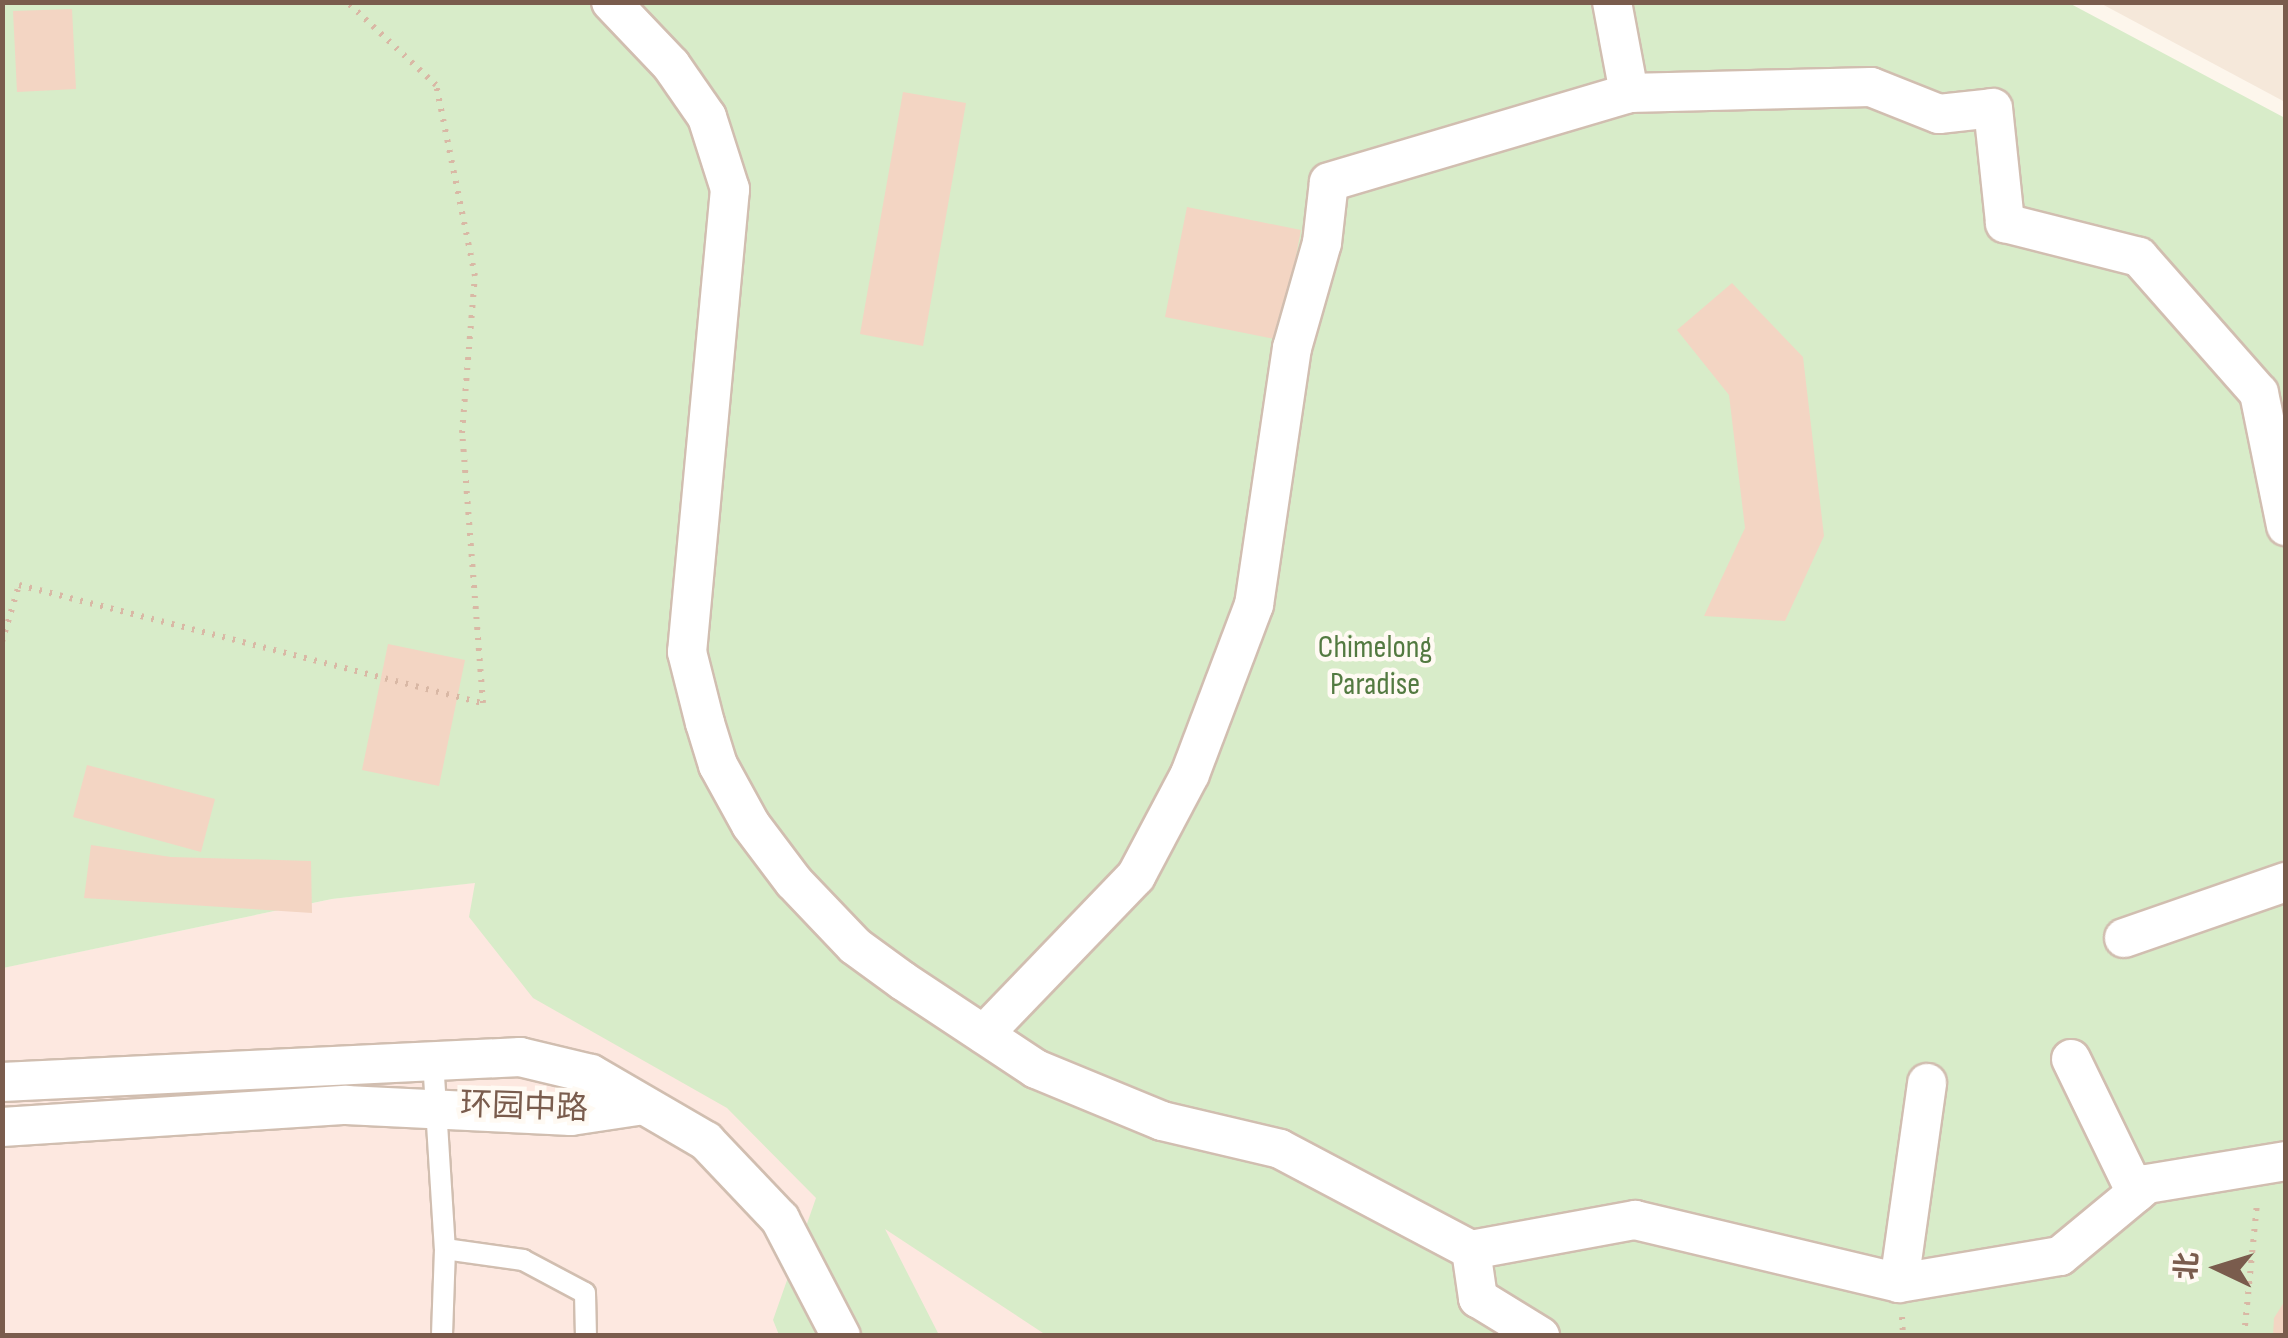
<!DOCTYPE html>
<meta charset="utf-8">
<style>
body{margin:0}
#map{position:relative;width:2288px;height:1338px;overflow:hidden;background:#fdf6ec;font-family:"Sofia Sans Condensed","Noto Sans SC",sans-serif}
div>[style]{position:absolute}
.residential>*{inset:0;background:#f5e8da}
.commercial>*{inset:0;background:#fde8e0}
.green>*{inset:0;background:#d8ecc9}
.building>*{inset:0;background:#f3d5c3}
.path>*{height:6px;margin-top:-3px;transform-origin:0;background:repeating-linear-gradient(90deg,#d9b8a5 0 2.5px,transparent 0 10.5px)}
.roads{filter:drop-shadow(2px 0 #d1beb0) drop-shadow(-2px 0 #d1beb0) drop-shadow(0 2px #d1beb0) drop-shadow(0 -2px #d1beb0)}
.lane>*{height:20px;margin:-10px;padding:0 10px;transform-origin:10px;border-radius:10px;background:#fff}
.street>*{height:38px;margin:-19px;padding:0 19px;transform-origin:19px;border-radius:19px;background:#fff}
span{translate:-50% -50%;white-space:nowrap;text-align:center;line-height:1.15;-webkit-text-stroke:9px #fffaf3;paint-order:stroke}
.park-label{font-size:32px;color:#537a41}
.street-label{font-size:32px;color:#7a5c4d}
.frame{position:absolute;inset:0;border:5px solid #7a5c4d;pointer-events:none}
.north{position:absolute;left:2168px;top:1218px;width:100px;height:100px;-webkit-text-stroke:8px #fffaf3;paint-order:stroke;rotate:274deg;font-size:28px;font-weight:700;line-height:40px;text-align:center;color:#7a5c4d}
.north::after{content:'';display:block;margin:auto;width:35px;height:45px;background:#7a5c4d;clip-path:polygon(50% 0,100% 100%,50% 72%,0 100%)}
</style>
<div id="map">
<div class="residential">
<div style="clip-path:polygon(2100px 3px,2285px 3px,2285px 102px)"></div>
</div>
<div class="commercial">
<div style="clip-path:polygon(588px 870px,1046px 1335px,3px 1335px,2px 968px,332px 899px)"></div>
</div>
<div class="green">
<div style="clip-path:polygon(2px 3px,2069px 3px,2285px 118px,2285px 1335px,1046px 1335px,885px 1229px,939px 1335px,779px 1335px,773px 1320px,816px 1198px,727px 1108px,533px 998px,469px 917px,475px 883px,332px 899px,3px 968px)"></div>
</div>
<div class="building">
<div style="clip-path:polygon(72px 9px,76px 89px,17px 92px,13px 11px)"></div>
<div style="clip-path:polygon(903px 92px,966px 103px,923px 346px,860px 334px)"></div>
<div style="clip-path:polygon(1187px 207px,1301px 230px,1280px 340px,1165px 317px)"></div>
<div style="clip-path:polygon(1732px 283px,1803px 357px,1824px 536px,1785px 621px,1704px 616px,1745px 528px,1729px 395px,1677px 330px)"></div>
<div style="clip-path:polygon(388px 644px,465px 660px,439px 786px,362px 770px)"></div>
<div style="clip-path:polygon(87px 765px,215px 799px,201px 852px,73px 817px)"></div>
<div style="clip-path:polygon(91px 845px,171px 857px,311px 861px,312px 913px,84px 898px)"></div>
<div style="clip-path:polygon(2286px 1299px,2286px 1336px,2273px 1336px,2274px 1318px)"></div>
</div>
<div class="path">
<div style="left:2px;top:642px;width:59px;rotate:-73.4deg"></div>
<div style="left:19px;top:585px;width:479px;rotate:14.3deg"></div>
<div style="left:483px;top:703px;width:271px;rotate:-94.4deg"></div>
<div style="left:462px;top:433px;width:158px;rotate:-85.3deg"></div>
<div style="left:475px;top:276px;width:195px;rotate:-101.5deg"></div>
<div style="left:436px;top:85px;width:122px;rotate:-137deg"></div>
<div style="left:1902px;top:1317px;width:19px;rotate:87deg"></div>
<div style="left:2244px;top:1336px;width:134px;rotate:-84.4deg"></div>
</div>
<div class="roads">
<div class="lane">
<div style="left:433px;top:1060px;width:189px;rotate:86.4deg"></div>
<div style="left:445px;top:1249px;width:87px;rotate:92deg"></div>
<div style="left:445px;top:1249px;width:79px;rotate:8deg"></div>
<div style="left:523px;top:1260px;width:70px;rotate:28deg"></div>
<div style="left:585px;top:1293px;width:43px;rotate:88.7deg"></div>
</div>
<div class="street">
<div style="left:611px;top:2px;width:87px;rotate:46.4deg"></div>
<div style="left:671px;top:65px;width:63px;rotate:55.3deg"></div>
<div style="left:707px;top:117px;width:76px;rotate:72.3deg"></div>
<div style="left:730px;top:189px;width:465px;rotate:95.3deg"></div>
<div style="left:687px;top:652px;width:73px;rotate:75.8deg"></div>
<div style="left:705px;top:723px;width:44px;rotate:72.8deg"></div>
<div style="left:718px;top:765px;width:68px;rotate:61.2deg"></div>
<div style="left:751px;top:825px;width:71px;rotate:53deg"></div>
<div style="left:794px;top:882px;width:88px;rotate:46.4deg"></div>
<div style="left:855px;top:946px;width:59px;rotate:36.1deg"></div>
<div style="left:903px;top:981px;width:159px;rotate:33.5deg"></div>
<div style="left:1036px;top:1069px;width:136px;rotate:22.4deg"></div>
<div style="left:1162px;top:1121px;width:121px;rotate:13.3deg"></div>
<div style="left:1280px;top:1149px;width:216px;rotate:27.9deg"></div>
<div style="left:1471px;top:1250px;width:167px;rotate:-10.4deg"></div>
<div style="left:1635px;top:1220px;width:271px;rotate:13.4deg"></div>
<div style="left:1899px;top:1283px;width:163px;rotate:-9.5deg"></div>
<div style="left:2060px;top:1256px;width:113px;rotate:-39.6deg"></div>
<div style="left:2147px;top:1184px;width:141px;rotate:-9.4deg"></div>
<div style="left:1612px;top:2px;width:93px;rotate:79.4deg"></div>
<div style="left:2124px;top:938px;width:171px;rotate:-19.1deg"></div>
<div style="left:984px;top:1034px;width:219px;rotate:-46.1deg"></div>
<div style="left:1136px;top:876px;width:115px;rotate:-62.1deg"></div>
<div style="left:1190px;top:774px;width:181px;rotate:-69.3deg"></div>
<div style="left:1254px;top:605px;width:260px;rotate:-81.6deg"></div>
<div style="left:1292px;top:348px;width:109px;rotate:-74.1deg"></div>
<div style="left:1322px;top:243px;width:61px;rotate:-83.5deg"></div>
<div style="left:1329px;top:182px;width:313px;rotate:-16.5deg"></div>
<div style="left:1629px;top:93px;width:242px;rotate:-1.4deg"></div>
<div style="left:1871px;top:87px;width:73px;rotate:21.7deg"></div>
<div style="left:1939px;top:114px;width:54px;rotate:-6.3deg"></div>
<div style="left:1993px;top:108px;width:116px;rotate:84deg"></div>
<div style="left:2005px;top:223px;width:138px;rotate:14.2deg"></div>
<div style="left:2139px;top:257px;width:181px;rotate:48.6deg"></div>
<div style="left:2259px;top:393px;width:136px;rotate:78.5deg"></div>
<div style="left:2071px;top:1059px;width:149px;rotate:64.1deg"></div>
<div style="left:2px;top:1082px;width:519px;rotate:-2.76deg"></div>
<div style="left:520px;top:1057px;width:73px;rotate:13.5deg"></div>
<div style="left:591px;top:1074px;width:133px;rotate:30.2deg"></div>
<div style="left:706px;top:1141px;width:108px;rotate:46.5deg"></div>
<div style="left:780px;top:1219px;width:132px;rotate:62.5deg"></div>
<div style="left:2px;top:1127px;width:345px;rotate:-3.7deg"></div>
<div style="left:346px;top:1105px;width:225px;rotate:2.8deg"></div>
<div style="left:571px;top:1116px;width:67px;rotate:-8.6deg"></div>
<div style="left:1471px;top:1250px;width:49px;rotate:81.7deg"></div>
<div style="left:1478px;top:1298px;width:73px;rotate:31.5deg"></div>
<div style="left:1899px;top:1283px;width:202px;rotate:-82deg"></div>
</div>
</div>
<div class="park-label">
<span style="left:1375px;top:667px">Chimelong<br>Paradise</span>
</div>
<div class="street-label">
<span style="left:524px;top:1108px;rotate:2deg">环园中路</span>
</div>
<div class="frame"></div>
<div class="north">北</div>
</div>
